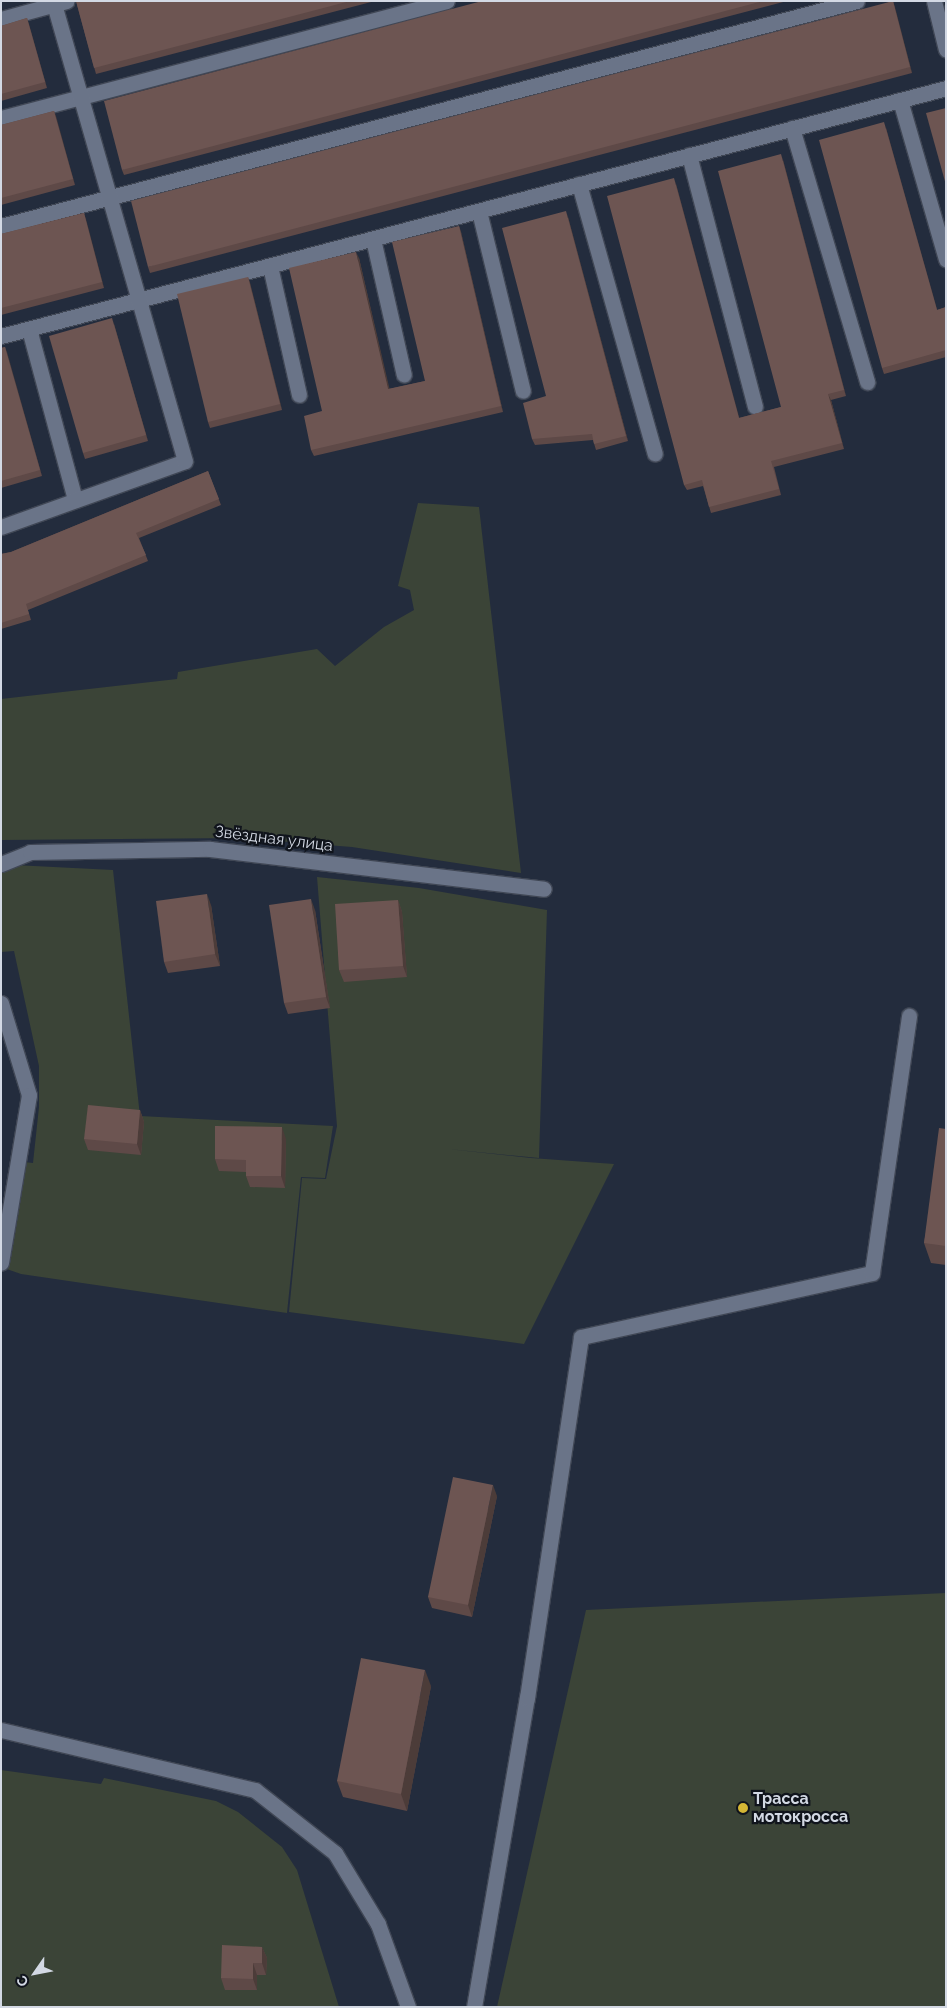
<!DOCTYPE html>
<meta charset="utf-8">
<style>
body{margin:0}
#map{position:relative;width:947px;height:2008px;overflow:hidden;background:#232c3d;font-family:Raleway,sans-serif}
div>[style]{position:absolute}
.green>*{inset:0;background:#3b4437}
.roads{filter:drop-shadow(1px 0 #404755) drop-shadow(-1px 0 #404755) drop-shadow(0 1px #404755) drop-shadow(0 -1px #404755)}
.service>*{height:15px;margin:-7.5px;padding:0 7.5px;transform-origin:7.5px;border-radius:7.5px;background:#6a7488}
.minor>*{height:15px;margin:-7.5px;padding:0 7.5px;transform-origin:7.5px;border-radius:7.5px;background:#6a7488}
.wall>*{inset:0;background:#5e4947}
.shaded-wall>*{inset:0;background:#4c3c39}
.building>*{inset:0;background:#6d5552}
.dots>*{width:14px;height:14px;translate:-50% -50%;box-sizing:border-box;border:2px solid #10141c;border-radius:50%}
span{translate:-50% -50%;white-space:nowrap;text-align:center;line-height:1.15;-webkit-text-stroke:4.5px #10141c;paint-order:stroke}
.street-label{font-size:16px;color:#d3d9e4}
.poi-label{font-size:16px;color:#d3d9e4;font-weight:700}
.left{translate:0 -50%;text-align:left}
.frame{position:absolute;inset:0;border:2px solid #d3d9e4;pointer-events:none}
.north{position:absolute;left:10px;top:1948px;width:50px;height:50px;-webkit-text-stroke:4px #10141c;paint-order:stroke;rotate:237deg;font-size:14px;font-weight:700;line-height:20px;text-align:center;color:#d3d9e4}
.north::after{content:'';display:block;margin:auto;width:18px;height:22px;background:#d3d9e4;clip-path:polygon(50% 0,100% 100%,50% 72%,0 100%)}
</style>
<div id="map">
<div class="green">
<div style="clip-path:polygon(418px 503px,479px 507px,521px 873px,352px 847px,237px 838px,1px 840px,1px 699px,177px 679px,178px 672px,317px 649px,335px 666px,384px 627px,414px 610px,410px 590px,398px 586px)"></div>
<div style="clip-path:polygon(14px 865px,113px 870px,140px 1116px,333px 1126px,325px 1178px,301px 1177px,287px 1313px,21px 1274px,1px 1267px,15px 1161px,33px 1163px,39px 1107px,39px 1066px,14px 951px,1px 952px,1px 868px)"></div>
<div style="clip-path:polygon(317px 877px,419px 888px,547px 910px,539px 1158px,448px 1149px,531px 1158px,614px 1164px,524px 1344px,289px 1312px,302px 1178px,326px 1179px,337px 1126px)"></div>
<div style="clip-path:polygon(946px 1593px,946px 2007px,497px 2007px,586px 1610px)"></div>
<div style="clip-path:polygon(1px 1770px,101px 1784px,104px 1778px,216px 1801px,238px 1812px,282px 1847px,297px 1870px,339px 2007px,1px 2007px)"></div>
</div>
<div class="roads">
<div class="service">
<div style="left:934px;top:1px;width:50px;rotate:76.2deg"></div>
<div style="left:1px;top:19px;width:68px;rotate:-15.3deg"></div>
<div style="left:900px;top:100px;width:166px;rotate:73.9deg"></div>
<div style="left:1px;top:118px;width:461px;rotate:-14.7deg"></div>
<div style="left:792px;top:128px;width:265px;rotate:73.5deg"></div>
<div style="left:689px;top:155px;width:260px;rotate:75.3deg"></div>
<div style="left:579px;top:184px;width:280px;rotate:74.3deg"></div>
<div style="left:479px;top:211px;width:185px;rotate:76.3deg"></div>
<div style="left:1px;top:226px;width:885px;rotate:-14.73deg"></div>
<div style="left:373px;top:239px;width:139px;rotate:77.2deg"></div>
<div style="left:270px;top:266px;width:132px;rotate:77.3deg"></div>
<div style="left:29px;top:329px;width:177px;rotate:74.9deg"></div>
<div style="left:1px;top:336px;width:977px;rotate:-14.7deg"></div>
<div style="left:1px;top:527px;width:195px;rotate:-19.7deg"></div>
<div style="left:185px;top:461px;width:479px;rotate:-106deg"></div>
<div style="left:1px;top:864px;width:31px;rotate:-22deg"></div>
<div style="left:30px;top:852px;width:180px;rotate:-1deg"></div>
<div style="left:210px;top:849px;width:336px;rotate:6.8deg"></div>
<div style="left:1px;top:1003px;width:96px;rotate:73.1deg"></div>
<div style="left:29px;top:1095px;width:170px;rotate:99.5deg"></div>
<div style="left:474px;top:2007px;width:314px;rotate:-80.3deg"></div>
<div style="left:527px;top:1698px;width:365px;rotate:-81.5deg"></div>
<div style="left:581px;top:1337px;width:298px;rotate:-12.4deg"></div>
<div style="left:872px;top:1273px;width:260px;rotate:-81.8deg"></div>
</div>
<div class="minor">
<div style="left:1px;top:1730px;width:261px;rotate:13.3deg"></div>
<div style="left:255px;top:1790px;width:102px;rotate:38.2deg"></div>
<div style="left:335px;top:1853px;width:83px;rotate:58.8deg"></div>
<div style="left:378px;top:1924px;width:88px;rotate:70.1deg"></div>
</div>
</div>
<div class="wall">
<div style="clip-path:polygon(76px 1px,375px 1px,96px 74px)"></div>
<div style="clip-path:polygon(482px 1px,787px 1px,124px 175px,122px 170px)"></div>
<div style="clip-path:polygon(893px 1px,912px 73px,150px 273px,148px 267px)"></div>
<div style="clip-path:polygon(27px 18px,47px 88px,1px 101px,1px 26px)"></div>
<div style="clip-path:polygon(54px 111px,75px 185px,1px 205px,1px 125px)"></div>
<div style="clip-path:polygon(886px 128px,937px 310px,946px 307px,946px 357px,884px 374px,882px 368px)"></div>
<div style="clip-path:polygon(783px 160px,846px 396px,831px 400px,844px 449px,774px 467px,781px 495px,711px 513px,703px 486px,687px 490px,684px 485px,676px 184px,739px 418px,781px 407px)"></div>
<div style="clip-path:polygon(84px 213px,104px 288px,1px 315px,1px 234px)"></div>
<div style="clip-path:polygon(568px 217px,628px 441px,596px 450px,593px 440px,535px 445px,532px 439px,546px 396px)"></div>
<div style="clip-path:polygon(459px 226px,461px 232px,503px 412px,314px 456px,311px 450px,322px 411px,359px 258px,389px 389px,425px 381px)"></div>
<div style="clip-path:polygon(248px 277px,250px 283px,282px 410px,210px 428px,208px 422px)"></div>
<div style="clip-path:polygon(114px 324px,148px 441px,85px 459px,83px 453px)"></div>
<div style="clip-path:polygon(5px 347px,42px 476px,1px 488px,1px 348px)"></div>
<div style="clip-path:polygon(208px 471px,221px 505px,139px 538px,148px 561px,28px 610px,31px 620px,1px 629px,1px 554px,11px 552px)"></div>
<div style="clip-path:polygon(398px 900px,402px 912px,407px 977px,344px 982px,339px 970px)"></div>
<div style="clip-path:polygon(211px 905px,220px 966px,168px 973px,164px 962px)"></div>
<div style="clip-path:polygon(315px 910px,330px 1008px,288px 1014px,284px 1003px)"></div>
<div style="clip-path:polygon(140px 1110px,144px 1122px,141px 1155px,88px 1150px,84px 1139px)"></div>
<div style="clip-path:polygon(946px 1129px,946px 1265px,931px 1263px,924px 1243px)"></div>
<div style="clip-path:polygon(286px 1139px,285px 1188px,250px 1187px,246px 1176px,246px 1172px,219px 1171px,215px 1159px)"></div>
<div style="clip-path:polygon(497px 1496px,472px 1617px,432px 1608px,428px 1597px)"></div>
<div style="clip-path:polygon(431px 1686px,407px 1811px,343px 1797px,337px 1781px)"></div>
<div style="clip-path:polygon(262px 1947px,267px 1958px,266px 1975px,257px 1975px,257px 1990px,225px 1990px,221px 1978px)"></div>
</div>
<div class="shaded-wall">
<div style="clip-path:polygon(893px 1px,895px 7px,912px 73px,910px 67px)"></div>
<div style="clip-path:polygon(27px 18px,29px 24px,47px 88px,45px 82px)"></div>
<div style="clip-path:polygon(54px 111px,56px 116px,75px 185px,73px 179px)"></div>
<div style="clip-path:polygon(884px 122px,886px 128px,939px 316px,937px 310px)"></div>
<div style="clip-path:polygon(781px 154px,783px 160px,846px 396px,844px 390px)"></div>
<div style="clip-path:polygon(674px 178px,676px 184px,741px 424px,739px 418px)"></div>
<div style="clip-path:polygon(566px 211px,568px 217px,628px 441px,626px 436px)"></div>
<div style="clip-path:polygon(84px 213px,86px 219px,104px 288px,102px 282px)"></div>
<div style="clip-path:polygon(459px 226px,461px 232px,503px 412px,501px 406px)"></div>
<div style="clip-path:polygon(356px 252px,359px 258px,391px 395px,388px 389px)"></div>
<div style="clip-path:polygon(248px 277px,250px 283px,282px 410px,280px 404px)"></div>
<div style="clip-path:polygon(112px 318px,114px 324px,148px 441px,146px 435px)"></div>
<div style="clip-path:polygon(5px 347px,7px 352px,42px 476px,40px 470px)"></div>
<div style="clip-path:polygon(828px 394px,831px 400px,844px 449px,842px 443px)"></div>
<div style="clip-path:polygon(207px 894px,211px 905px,220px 966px,215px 954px)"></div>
<div style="clip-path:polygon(311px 899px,315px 910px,330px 1008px,326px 997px)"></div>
<div style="clip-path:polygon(398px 900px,402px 912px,407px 977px,403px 966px)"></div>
<div style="clip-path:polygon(140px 1110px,144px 1122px,141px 1155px,137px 1144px)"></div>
<div style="clip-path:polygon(282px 1127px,286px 1139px,285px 1188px,281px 1176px)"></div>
<div style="clip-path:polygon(493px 1485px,497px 1496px,472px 1617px,468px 1605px)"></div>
<div style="clip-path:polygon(425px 1670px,431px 1686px,407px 1811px,401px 1794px)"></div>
<div style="clip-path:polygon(262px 1947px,267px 1958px,266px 1975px,262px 1963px)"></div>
<div style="clip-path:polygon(253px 1963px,257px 1975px,257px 1990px,253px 1979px)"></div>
</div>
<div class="building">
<div style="clip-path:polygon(76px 1px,350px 1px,94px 68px)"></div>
<div style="clip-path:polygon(482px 1px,763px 1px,122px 170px,104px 101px)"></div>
<div style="clip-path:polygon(893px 1px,910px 67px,148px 267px,131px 201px)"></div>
<div style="clip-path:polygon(27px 18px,45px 82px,1px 94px,1px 26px)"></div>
<div style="clip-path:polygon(946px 108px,946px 185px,926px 113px)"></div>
<div style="clip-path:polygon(54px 111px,73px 179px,1px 198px,1px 125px)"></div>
<div style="clip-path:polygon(884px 122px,937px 310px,946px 307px,946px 350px,882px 368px,819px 140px)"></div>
<div style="clip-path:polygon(781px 154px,844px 390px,828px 394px,842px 443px,771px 461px,779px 489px,709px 507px,702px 480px,684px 485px,607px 196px,674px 178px,739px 418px,781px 407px,718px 171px)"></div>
<div style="clip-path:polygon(566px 211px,626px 436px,594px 444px,592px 434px,532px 439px,523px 403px,546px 396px,502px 228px)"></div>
<div style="clip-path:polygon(84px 213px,102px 282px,1px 308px,1px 234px)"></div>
<div style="clip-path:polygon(459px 226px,501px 406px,311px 450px,304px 416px,322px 411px,289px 268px,356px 252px,388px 389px,425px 381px,392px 242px)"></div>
<div style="clip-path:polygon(248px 277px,280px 404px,208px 422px,177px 294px)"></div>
<div style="clip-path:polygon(112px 318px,146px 435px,83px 453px,49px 336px)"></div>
<div style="clip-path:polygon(5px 347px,40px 470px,1px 481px,1px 348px)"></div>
<div style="clip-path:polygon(208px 471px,219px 499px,136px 533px,146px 555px,26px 604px,29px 614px,1px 623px,1px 554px,11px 552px)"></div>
<div style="clip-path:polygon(207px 894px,215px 954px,164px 962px,156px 901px)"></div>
<div style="clip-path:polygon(311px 899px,326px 997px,284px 1003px,269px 905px)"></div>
<div style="clip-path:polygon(398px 900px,403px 966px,339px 970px,335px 904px)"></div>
<div style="clip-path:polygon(88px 1105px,140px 1110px,137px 1144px,84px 1139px)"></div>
<div style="clip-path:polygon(215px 1126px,282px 1127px,281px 1176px,246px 1176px,246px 1160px,215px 1159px)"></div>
<div style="clip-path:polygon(939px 1128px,946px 1129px,946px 1246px,924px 1243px)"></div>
<div style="clip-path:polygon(453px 1477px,493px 1485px,468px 1605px,428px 1597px)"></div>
<div style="clip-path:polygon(361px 1658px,425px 1670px,401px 1794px,337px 1781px)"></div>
<div style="clip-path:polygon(222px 1945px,262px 1947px,262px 1963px,253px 1963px,253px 1979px,221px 1978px)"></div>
</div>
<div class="dots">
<div style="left:743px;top:1808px;background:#d4b635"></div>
</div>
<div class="street-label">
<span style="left:274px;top:839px;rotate:7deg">Звёздная улица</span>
</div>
<div class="poi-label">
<span class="left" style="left:753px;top:1808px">Трасса<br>мотокросса</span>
</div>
<div class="frame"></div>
<div class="north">С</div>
</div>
